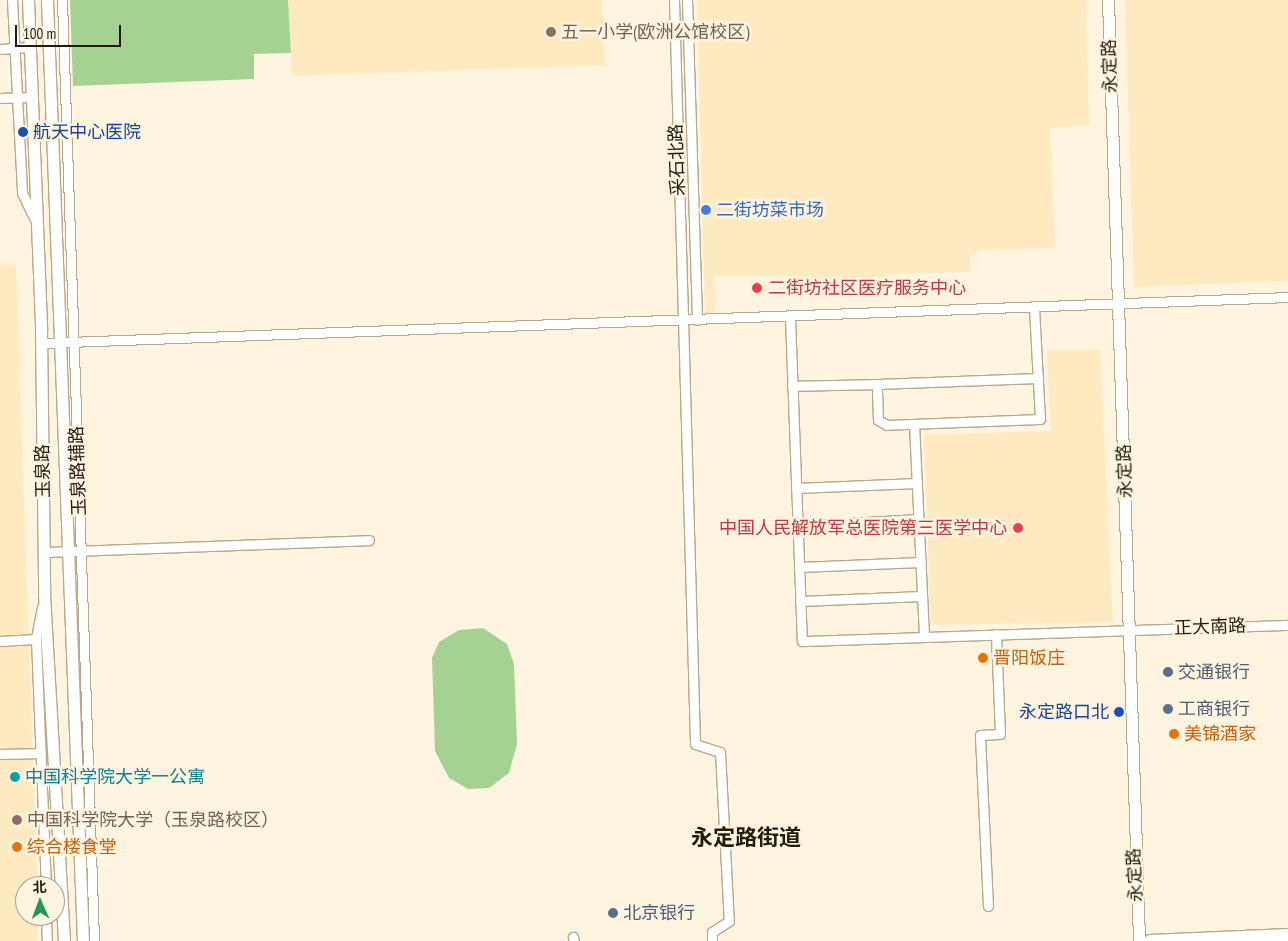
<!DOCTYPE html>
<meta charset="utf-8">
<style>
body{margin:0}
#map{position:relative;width:1288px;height:941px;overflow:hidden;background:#fef4e0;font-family:"PT Sans Narrow","Noto Sans SC",sans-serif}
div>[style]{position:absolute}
.built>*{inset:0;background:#fdeac1}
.green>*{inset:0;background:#a5d292}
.roads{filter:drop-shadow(1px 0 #b7a888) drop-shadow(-1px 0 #b7a888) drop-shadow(0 1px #b7a888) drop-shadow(0 -1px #b7a888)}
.minor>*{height:9px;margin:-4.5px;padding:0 4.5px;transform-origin:4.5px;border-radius:4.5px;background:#fff}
.major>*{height:11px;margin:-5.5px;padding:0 5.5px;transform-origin:5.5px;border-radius:5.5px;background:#fff}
.highway>*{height:12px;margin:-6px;padding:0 6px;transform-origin:6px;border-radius:6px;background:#fff}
.dots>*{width:14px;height:14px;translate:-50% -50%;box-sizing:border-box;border:2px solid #fef4e0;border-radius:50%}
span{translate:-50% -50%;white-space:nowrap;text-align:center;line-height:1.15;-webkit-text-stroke:5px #fef4e0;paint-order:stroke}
.education-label{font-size:18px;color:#785e54}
.left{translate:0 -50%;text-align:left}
.street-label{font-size:18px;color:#211c0f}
.transit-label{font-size:18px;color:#164399}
.right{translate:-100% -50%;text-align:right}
.shop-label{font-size:18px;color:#366cbe}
.health-label{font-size:18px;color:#be3a42}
.food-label{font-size:18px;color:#c56008}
.service-label{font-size:18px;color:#4e5e75}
.culture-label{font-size:18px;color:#0d838f}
.district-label{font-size:22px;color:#211c0f;font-weight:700}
.north{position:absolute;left:15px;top:876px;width:50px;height:50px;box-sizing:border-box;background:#fef4e0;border:1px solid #a69e8c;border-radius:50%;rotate:358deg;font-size:14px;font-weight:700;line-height:20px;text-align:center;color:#211c0f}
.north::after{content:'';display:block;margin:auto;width:18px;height:22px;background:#279751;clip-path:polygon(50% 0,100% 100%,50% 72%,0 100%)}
.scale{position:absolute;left:15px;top:25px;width:106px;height:22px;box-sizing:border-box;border:2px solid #211c0f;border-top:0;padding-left:6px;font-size:15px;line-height:18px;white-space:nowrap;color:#211c0f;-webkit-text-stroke:4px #fef4e0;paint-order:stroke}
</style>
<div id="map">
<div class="built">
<div style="clip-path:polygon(288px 0,602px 0,605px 65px,292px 76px)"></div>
<div style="clip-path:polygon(697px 0,1086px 0,1089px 125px,1050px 128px,1055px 248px,980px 250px,970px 257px,970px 272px,887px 274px,888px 283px,806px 286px,806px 276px,714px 276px,715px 312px,705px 313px)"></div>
<div style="clip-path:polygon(1125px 0,1288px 0,1288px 281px,1134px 287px)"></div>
<div style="clip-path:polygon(16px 264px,37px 886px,25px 886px,25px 916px,38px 916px,38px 941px,0 941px,0 265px)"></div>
<div style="clip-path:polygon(1100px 349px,1113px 622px,931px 625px,924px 435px,1051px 431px,1047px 350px)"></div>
</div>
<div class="green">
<div style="clip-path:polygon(70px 0,288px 0,291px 53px,254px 54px,254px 79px,73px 86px)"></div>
<div style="clip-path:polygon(483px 628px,507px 644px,514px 664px,517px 744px,509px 773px,489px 788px,468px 789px,449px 778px,435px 751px,432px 658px,439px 642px,459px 630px)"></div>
</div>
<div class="roads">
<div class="minor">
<div style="left:12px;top:0;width:193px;rotate:87deg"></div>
<div style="left:22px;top:193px;width:30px;rotate:64deg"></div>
<div style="left:62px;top:0;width:942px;rotate:88.05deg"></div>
<div style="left:674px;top:0;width:744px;rotate:88.38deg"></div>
<div style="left:695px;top:744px;width:26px;rotate:18deg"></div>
<div style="left:720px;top:752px;width:169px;rotate:87deg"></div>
<div style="left:729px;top:921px;width:20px;rotate:147deg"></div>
<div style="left:712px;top:932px;width:9px;rotate:90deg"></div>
<div style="left:687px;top:0;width:320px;rotate:88.2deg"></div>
<div style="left:0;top:49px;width:30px;rotate:-4deg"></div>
<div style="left:0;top:98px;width:31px;rotate:-2deg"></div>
<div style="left:1034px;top:308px;width:111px;rotate:86.9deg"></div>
<div style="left:1040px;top:419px;width:153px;rotate:177.8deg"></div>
<div style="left:887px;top:425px;width:10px;rotate:-151deg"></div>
<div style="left:878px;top:420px;width:36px;rotate:-92deg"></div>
<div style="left:877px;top:384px;width:161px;rotate:-2.1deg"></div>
<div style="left:790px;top:317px;width:324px;rotate:87.9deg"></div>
<div style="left:802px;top:641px;width:486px;rotate:-1.9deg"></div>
<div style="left:41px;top:343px;width:1248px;rotate:-2.11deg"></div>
<div style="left:792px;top:386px;width:85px;rotate:-1.3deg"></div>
<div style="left:914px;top:424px;width:213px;rotate:87.3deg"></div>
<div style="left:796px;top:488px;width:121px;rotate:-2.4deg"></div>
<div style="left:798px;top:526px;width:121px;rotate:-3.3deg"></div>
<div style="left:44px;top:552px;width:325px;rotate:-2.1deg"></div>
<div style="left:799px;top:567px;width:122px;rotate:-2.3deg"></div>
<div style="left:800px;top:601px;width:122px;rotate:-2.3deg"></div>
<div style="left:42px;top:607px;width:33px;rotate:101deg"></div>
<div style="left:36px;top:639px;width:247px;rotate:87.7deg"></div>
<div style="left:0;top:641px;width:36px;rotate:-3deg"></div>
<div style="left:0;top:754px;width:41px;rotate:-1.4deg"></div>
<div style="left:988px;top:906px;width:171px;rotate:-92.7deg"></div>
<div style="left:980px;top:735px;width:20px;rotate:-3deg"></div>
<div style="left:1000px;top:734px;width:100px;rotate:-92.3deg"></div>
<div style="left:46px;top:916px;width:25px;rotate:88deg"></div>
<div style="left:573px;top:937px;width:4px;rotate:76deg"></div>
</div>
<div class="major">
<div style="left:28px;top:0;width:330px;rotate:87.7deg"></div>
<div style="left:41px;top:330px;width:264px;rotate:89.3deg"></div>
<div style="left:44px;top:594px;width:348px;rotate:86.7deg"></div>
<div style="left:47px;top:0;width:942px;rotate:87.81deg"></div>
<div style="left:1108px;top:0;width:942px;rotate:88.11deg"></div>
</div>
<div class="highway">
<div style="left:1150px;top:941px;width:138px;rotate:-2.5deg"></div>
</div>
</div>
<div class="dots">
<div style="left:551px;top:32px;background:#8d6e63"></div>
<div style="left:23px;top:132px;background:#1a4fb4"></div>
<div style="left:706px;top:210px;background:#3f7fe0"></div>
<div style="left:757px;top:288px;background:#e0444e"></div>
<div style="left:1018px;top:528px;background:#e0444e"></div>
<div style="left:983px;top:658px;background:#e8710a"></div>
<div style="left:1168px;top:672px;background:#5c6f8a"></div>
<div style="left:1168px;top:709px;background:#5c6f8a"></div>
<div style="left:1119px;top:712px;background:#1a4fb4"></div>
<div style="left:1174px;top:734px;background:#e8710a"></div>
<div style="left:15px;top:777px;background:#0f9aa8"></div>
<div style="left:17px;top:820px;background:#8d6e63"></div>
<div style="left:17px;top:847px;background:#e8710a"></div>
<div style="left:613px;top:913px;background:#5c6f8a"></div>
</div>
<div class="education-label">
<span class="left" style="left:561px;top:32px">五一小学(欧洲公馆校区)</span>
<span class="left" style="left:27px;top:820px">中国科学院大学（玉泉路校区）</span>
</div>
<div class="street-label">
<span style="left:1110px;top:66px;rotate:-92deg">永定路</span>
<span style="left:677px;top:160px;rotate:-92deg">采石北路</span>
<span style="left:43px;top:471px;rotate:-91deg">玉泉路</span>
<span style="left:78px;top:471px;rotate:-92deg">玉泉路辅路</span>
<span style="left:1125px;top:471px;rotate:-92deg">永定路</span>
<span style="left:1210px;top:627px;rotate:-2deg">正大南路</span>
<span style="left:1135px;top:875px;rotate:-93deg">永定路</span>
</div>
<div class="transit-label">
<span class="left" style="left:33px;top:132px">航天中心医院</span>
<span class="right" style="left:1109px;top:712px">永定路口北</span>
</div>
<div class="shop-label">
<span class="left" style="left:716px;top:210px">二街坊菜市场</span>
</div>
<div class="health-label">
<span class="left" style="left:768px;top:288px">二街坊社区医疗服务中心</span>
<span class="right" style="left:1007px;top:528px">中国人民解放军总医院第三医学中心</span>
</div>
<div class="food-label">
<span class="left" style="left:993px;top:658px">晋阳饭庄</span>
<span class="left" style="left:1184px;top:734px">美锦酒家</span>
<span class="left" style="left:27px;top:847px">综合楼食堂</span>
</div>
<div class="service-label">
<span class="left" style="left:1178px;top:672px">交通银行</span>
<span class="left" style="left:1178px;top:709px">工商银行</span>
<span class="left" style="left:623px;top:913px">北京银行</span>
</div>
<div class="culture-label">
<span class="left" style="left:25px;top:777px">中国科学院大学一公寓</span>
</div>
<div class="district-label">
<span style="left:746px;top:838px">永定路街道</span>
</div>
<div class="north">北</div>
<div class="scale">100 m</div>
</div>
